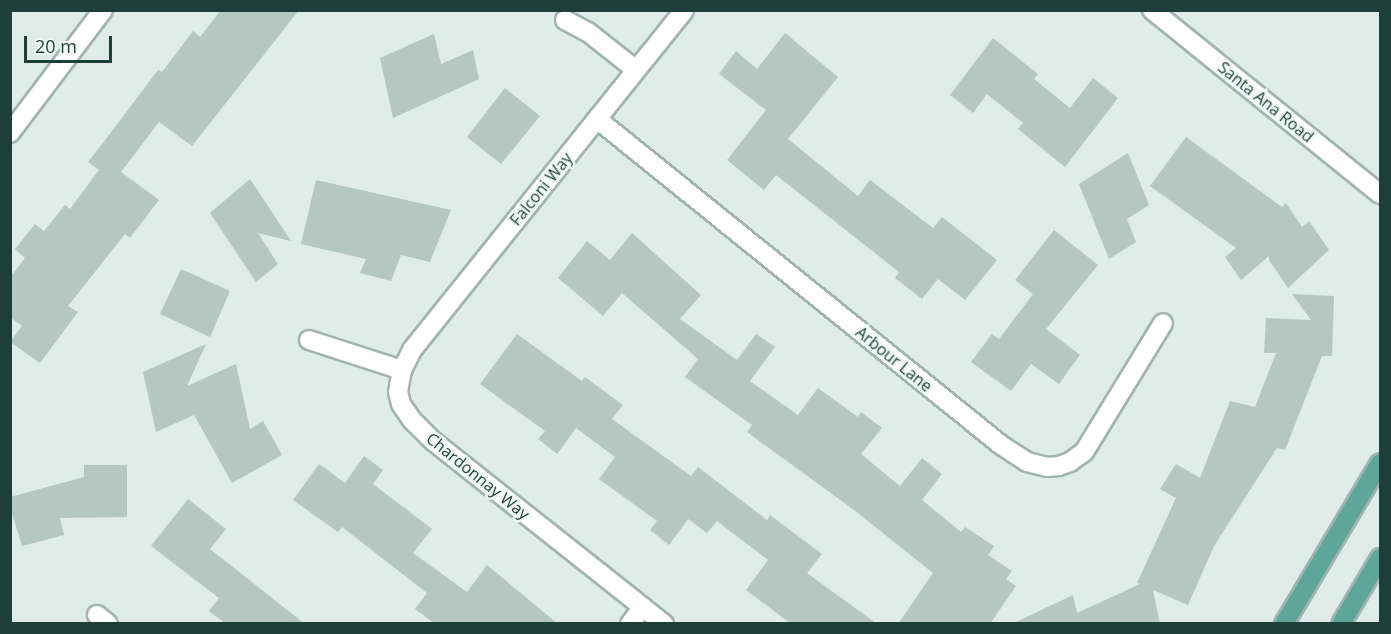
<!DOCTYPE html>
<style>
body{margin:0}
#map{position:relative;width:1391px;height:634px;overflow:hidden;background:#dfece7;font-family:"Open Sans",sans-serif}
div>[style]{position:absolute}
.building>*{inset:0;background:#b4c7c0}
.roads{filter:drop-shadow(2px 0 #a1b4af) drop-shadow(-2px 0 #a1b4af) drop-shadow(0 2px #a1b4af) drop-shadow(0 -2px #a1b4af)}
.minor>*{height:18px;margin:-9px;padding:0 9px;transform-origin:9px;border-radius:9px;background:#fff}
.tertiary>*{height:18px;margin:-9px;padding:0 9px;transform-origin:9px;border-radius:9px;background:#fff}
.primary>*{height:18px;margin:-9px;padding:0 9px;transform-origin:9px;border-radius:9px;background:#5ea69a}
span{translate:-50% -50%;white-space:nowrap;text-align:center;line-height:1.15;-webkit-text-stroke:5px #f0f8f5;paint-order:stroke}
.street-label{font-size:16px;color:#1e3e38}
.frame{position:absolute;inset:0;border:12px solid #1e3e38;pointer-events:none}
.scale{position:absolute;left:24px;top:36px;width:88px;height:27px;box-sizing:border-box;border:3px solid #1e3e38;border-top:0;padding-left:8px;font-size:18px;line-height:21px;white-space:nowrap;color:#1e3e38;-webkit-text-stroke:4px #f0f8f5;paint-order:stroke}
</style>
<div id="map">
<div class="building">
<div style="clip-path:polygon(221px 10px,299px 10px,192px 146px,159px 122px,121px 172px,159px 200px,130px 238px,125px 234px,68px 306px,78px 312px,40px 363px,10px 342px,22px 326px,10px 317px,10px 278px,25px 258px,15px 249px,35px 224px,44px 231px,65px 205px,70px 209px,99px 170px,88px 162px,109px 135px,158px 70px,162px 72px,193px 31px,200px 37px)"></div>
<div style="clip-path:polygon(785px 33px,838px 77px,788px 139px,858px 196px,870px 180px,933px 228px,942px 217px,997px 260px,965px 300px,938px 279px,922px 299px,895px 278px,899px 272px,776px 175px,764px 190px,727px 160px,766px 110px,719px 74px,736px 51px,757px 69px)"></div>
<div style="clip-path:polygon(434px 34px,441px 64px,473px 50px,479px 79px,393px 118px,380px 58px)"></div>
<div style="clip-path:polygon(993px 38px,1038px 74px,1034px 79px,1070px 108px,1093px 78px,1118px 98px,1065px 167px,1018px 129px,1023px 123px,987px 94px,973px 113px,950px 95px)"></div>
<div style="clip-path:polygon(505px 88px,540px 116px,501px 164px,467px 137px)"></div>
<div style="clip-path:polygon(1186px 137px,1282px 207px,1286px 203px,1302px 227px,1309px 221px,1329px 250px,1288px 288px,1269px 260px,1269px 256px,1241px 280px,1225px 257px,1236px 248px,1150px 186px)"></div>
<div style="clip-path:polygon(1128px 153px,1149px 205px,1127px 219px,1136px 242px,1109px 259px,1079px 184px)"></div>
<div style="clip-path:polygon(250px 179px,291px 241px,258px 233px,278px 264px,256px 282px,210px 213px)"></div>
<div style="clip-path:polygon(316px 180px,451px 210px,430px 262px,401px 255px,391px 281px,360px 273px,366px 259px,301px 244px)"></div>
<div style="clip-path:polygon(1054px 230px,1098px 265px,1046px 329px,1080px 355px,1059px 384px,1031px 364px,1011px 391px,971px 362px,992px 334px,999px 339px,1033px 294px,1015px 280px)"></div>
<div style="clip-path:polygon(632px 233px,701px 295px,680px 319px,737px 360px,756px 334px,775px 347px,750px 381px,798px 415px,818px 388px,858px 417px,861px 412px,882px 428px,861px 454px,900px 486px,922px 458px,942px 474px,922px 500px,961px 532px,965px 527px,994px 546px,988px 555px,1012px 571px,1006px 579px,1016px 586px,990px 624px,898px 624px,933px 573px,854px 510px,747px 432px,752px 425px,685px 377px,698px 359px,622px 293px,603px 316px,558px 278px,587px 241px,610px 260px)"></div>
<div style="clip-path:polygon(181px 269px,230px 291px,210px 337px,160px 314px)"></div>
<div style="clip-path:polygon(1292px 294px,1334px 296px,1332px 356px,1322px 356px,1285px 450px,1277px 448px,1214px 546px,1188px 605px,1153px 590px,1160px 624px,1012px 624px,1073px 595px,1077px 613px,1140px 584px,1137px 583px,1176px 498px,1160px 489px,1176px 464px,1200px 478px,1230px 401px,1255px 407px,1276px 353px,1264px 353px,1266px 318px,1311px 320px)"></div>
<div style="clip-path:polygon(517px 334px,582px 381px,585px 377px,623px 405px,612px 419px,691px 476px,698px 467px,767px 520px,770px 515px,822px 554px,807px 573px,877px 624px,791px 624px,746px 590px,768px 560px,717px 521px,707px 533px,688px 519px,669px 545px,650px 530px,657px 521px,599px 479px,615px 457px,576px 428px,557px 454px,538px 439px,545px 431px,480px 384px)"></div>
<div style="clip-path:polygon(206px 344px,187px 386px,236px 364px,250px 429px,263px 421px,282px 455px,232px 483px,194px 415px,156px 432px,143px 372px)"></div>
<div style="clip-path:polygon(364px 456px,383px 470px,373px 484px,432px 529px,413px 553px,467px 592px,487px 565px,558px 624px,435px 624px,415px 609px,427px 593px,342px 527px,338px 532px,293px 500px,319px 464px,345px 483px)"></div>
<div style="clip-path:polygon(84px 465px,127px 465px,127px 517px,60px 518px,64px 535px,22px 546px,10px 507px,10px 497px,84px 477px)"></div>
<div style="clip-path:polygon(188px 499px,226px 529px,210px 549px,305px 624px,226px 624px,209px 611px,219px 598px,151px 546px)"></div>
</div>
<div class="roads">
<div class="minor">
<div style="left:565px;top:20px;width:26px;rotate:28deg"></div>
<div style="left:588px;top:32px;width:61px;rotate:38.4deg"></div>
<div style="left:597px;top:119px;width:519px;rotate:38.9deg"></div>
<div style="left:1001px;top:445px;width:31px;rotate:33deg"></div>
<div style="left:1027px;top:462px;width:21px;rotate:14deg"></div>
<div style="left:1047px;top:467px;width:12px;rotate:-5deg"></div>
<div style="left:1059px;top:466px;width:12px;rotate:-20deg"></div>
<div style="left:1070px;top:462px;width:17px;rotate:-36deg"></div>
<div style="left:1084px;top:452px;width:151px;rotate:-58.5deg"></div>
<div style="left:10px;top:133px;width:154px;rotate:-52.9deg"></div>
<div style="left:309px;top:340px;width:98px;rotate:17.9deg"></div>
<div style="left:97px;top:615px;width:14px;rotate:39deg"></div>
<div style="left:630px;top:624px;width:21px;rotate:-53deg"></div>
<div style="left:664px;top:624px;width:295px;rotate:-141.6deg"></div>
<div style="left:433px;top:441px;width:30px;rotate:-135deg"></div>
<div style="left:412px;top:420px;width:19px;rotate:-125deg"></div>
<div style="left:401px;top:404px;width:12px;rotate:-104deg"></div>
<div style="left:398px;top:392px;width:22px;rotate:-80deg"></div>
<div style="left:402px;top:370px;width:22px;rotate:-63deg"></div>
<div style="left:412px;top:350px;width:435px;rotate:-51.3deg"></div>
</div>
<div class="tertiary">
<div style="left:1152px;top:10px;width:293px;rotate:38.9deg"></div>
</div>
<div class="primary">
<div style="left:1284px;top:624px;width:187px;rotate:-59.2deg"></div>
<div style="left:1341px;top:624px;width:77px;rotate:-59.4deg"></div>
</div>
</div>
<div class="street-label">
<span style="left:1266px;top:102px;rotate:39deg">Santa Ana Road</span>
<span style="left:541px;top:189px;rotate:-51deg">Falconi Way</span>
<span style="left:894px;top:359px;rotate:39deg">Arbour Lane</span>
<span style="left:478px;top:476px;rotate:39deg">Chardonnay Way</span>
</div>
<div class="frame"></div>
<div class="scale">20 m</div>
</div>
